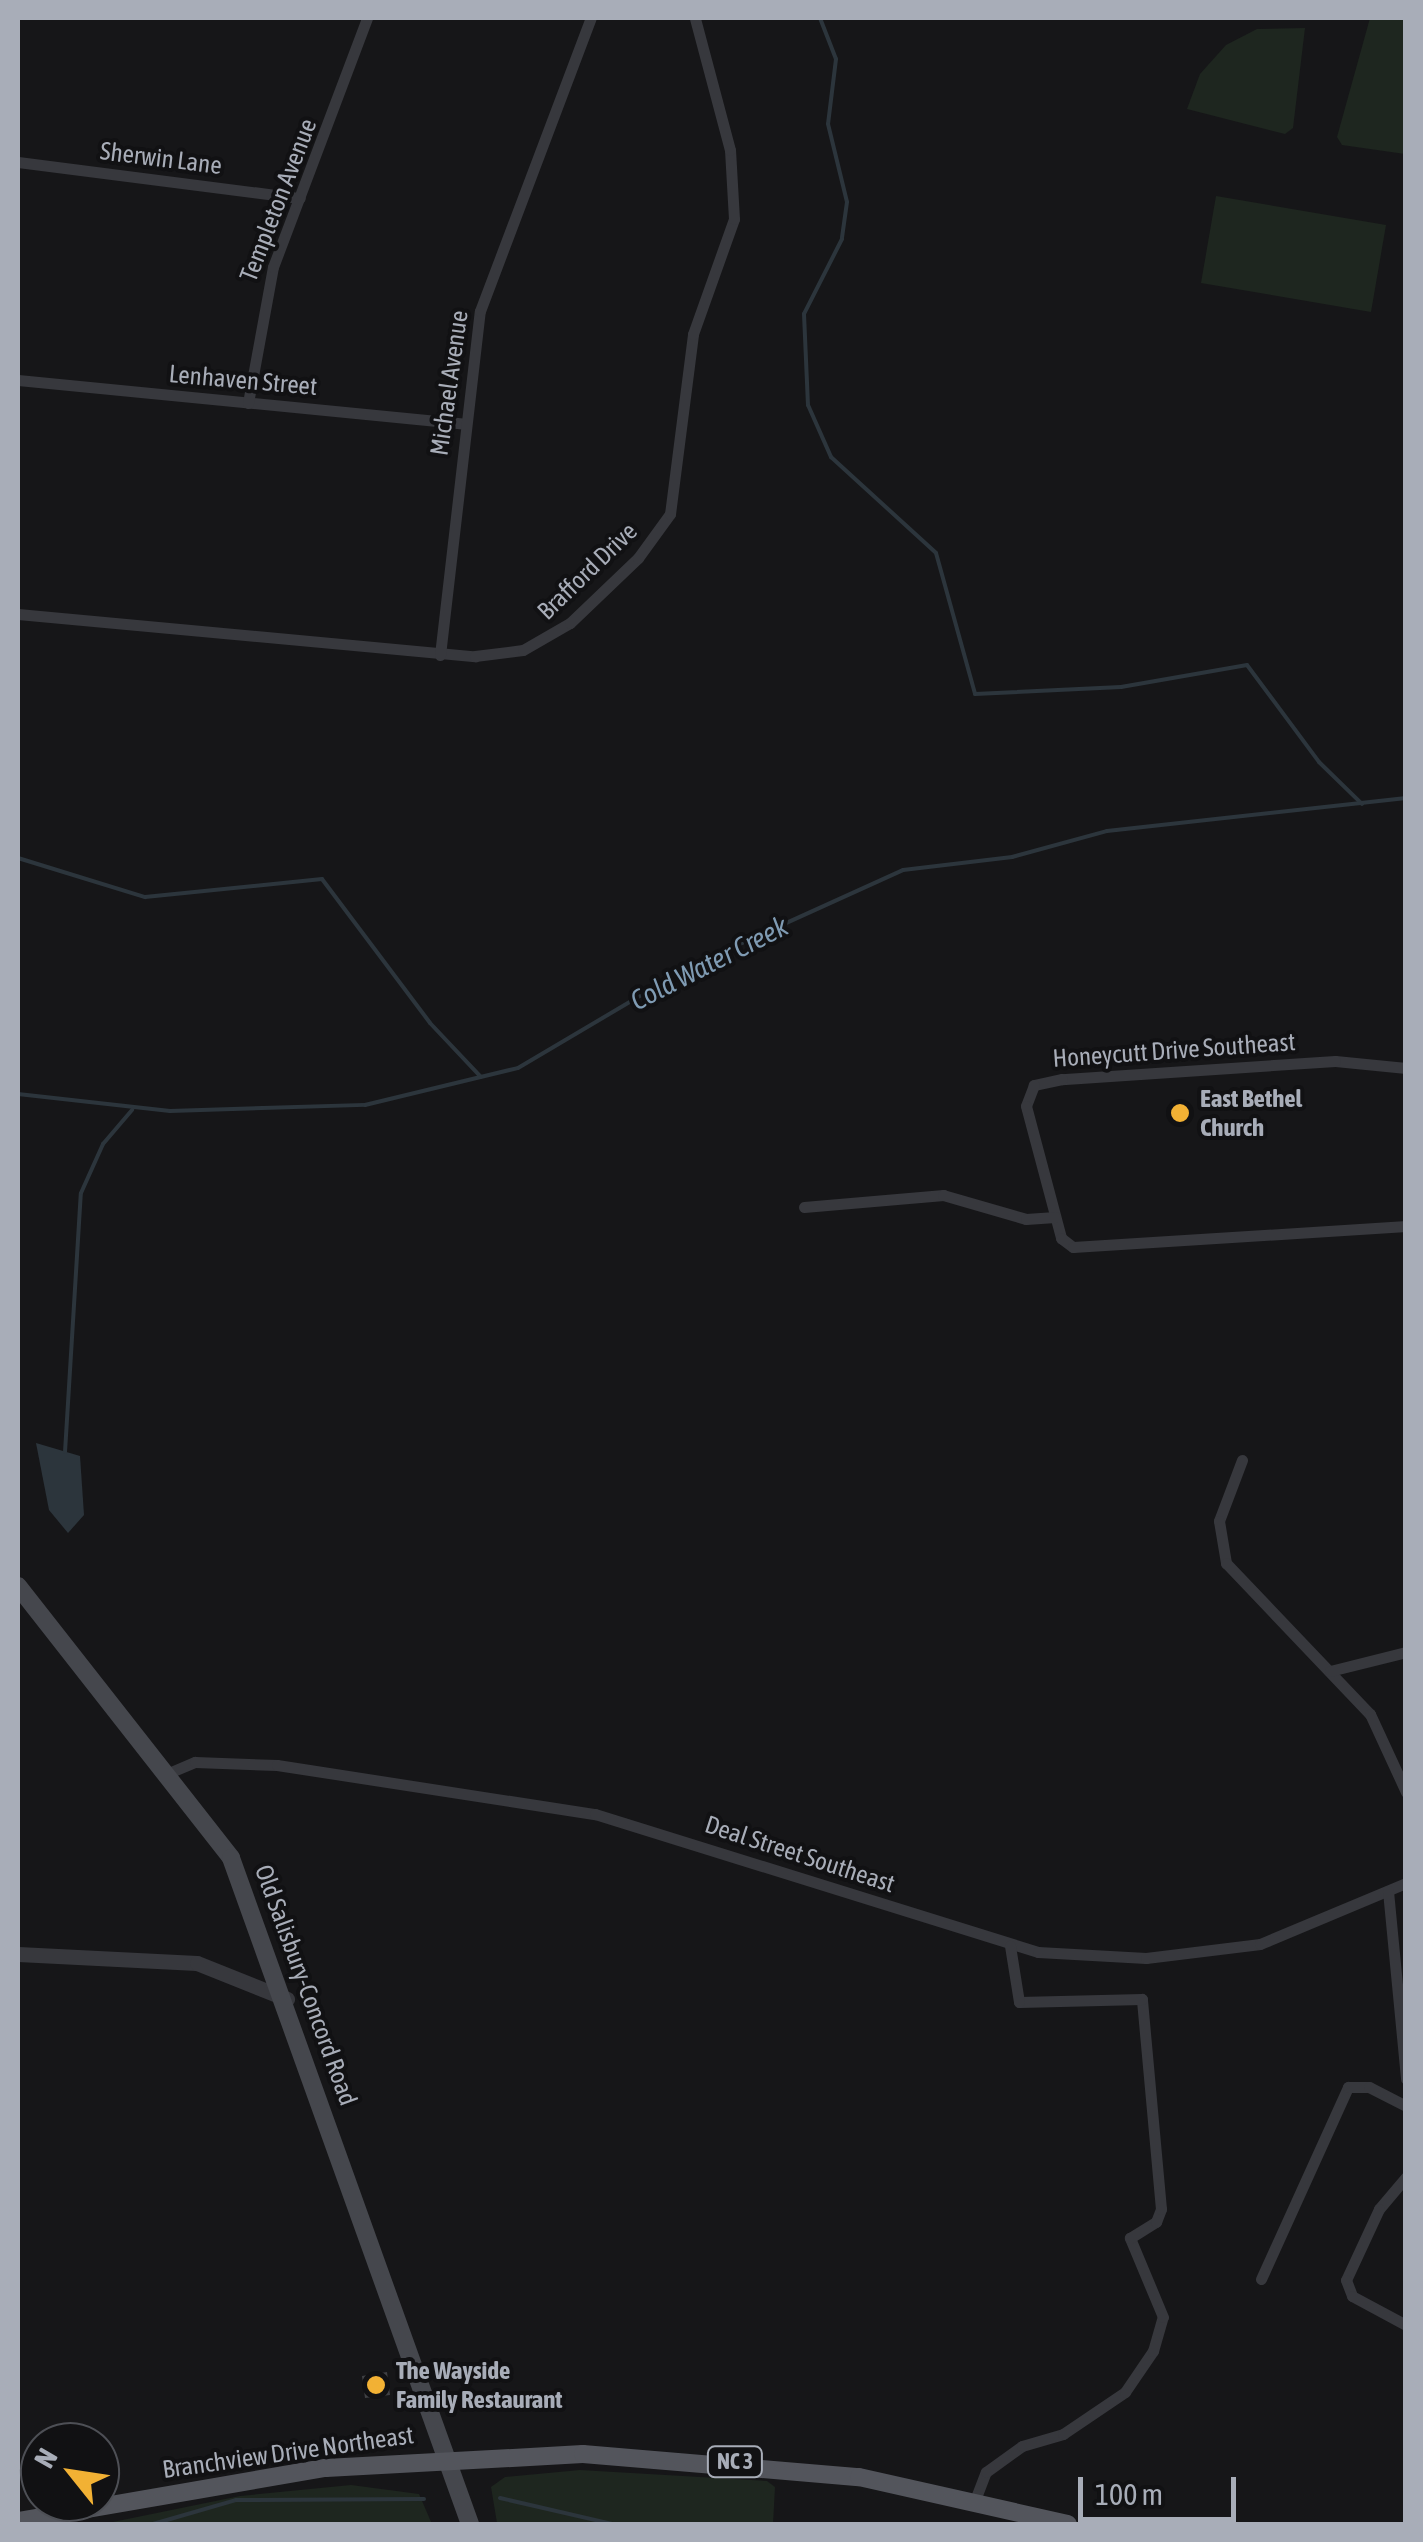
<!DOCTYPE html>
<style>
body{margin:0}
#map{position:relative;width:1423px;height:2542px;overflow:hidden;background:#161618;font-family:"Asap Condensed",sans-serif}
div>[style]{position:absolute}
.green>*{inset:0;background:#1e261f}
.water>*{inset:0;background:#2c353c}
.stream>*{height:4px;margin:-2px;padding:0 2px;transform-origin:2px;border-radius:2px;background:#2c353c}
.building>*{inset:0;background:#404145}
.minor>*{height:11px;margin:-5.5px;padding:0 5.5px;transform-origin:5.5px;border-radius:5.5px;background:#37383d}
.tertiary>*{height:15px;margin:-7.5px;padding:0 7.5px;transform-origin:7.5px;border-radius:7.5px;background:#37383d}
.secondary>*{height:18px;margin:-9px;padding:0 9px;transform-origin:9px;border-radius:9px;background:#45474d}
.primary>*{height:18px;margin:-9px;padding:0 9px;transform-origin:9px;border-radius:9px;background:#53555c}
.dots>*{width:28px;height:28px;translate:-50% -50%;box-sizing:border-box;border:5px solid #111113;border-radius:50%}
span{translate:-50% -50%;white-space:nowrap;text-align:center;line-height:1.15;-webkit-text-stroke:8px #111113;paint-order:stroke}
.shield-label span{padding:2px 8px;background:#111113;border:2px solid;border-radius:8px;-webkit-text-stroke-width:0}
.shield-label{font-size:22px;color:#a8adb8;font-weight:700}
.street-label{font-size:25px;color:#a8adb8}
.poi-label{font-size:25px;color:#a8adb8;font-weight:700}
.left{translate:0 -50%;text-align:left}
.water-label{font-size:28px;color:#7f9bb3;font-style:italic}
.frame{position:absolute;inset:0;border:20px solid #a8adb8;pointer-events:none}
.north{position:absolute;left:20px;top:2422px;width:100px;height:100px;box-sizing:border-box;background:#111113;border:2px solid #4d4f55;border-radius:50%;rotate:300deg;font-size:28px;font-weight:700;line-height:40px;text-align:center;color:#a8adb8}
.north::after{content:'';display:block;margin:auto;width:35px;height:45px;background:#f2b134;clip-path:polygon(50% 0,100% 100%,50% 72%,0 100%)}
.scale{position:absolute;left:1078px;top:2477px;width:158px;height:45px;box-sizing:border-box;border:5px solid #a8adb8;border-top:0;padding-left:12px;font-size:30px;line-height:35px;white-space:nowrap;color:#a8adb8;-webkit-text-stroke:8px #111113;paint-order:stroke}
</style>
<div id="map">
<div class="green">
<div style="clip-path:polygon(1370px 18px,1405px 18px,1405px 154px,1342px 145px,1337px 137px)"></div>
<div style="clip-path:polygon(1305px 28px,1293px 128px,1285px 134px,1187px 109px,1200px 74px,1226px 45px,1257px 29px)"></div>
<div style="clip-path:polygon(1216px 196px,1386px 225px,1371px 312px,1201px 283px)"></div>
<div style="clip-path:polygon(580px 2470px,767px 2481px,775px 2487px,773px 2524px,497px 2523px,491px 2487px,505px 2477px)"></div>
<div style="clip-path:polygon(351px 2485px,419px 2494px,432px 2524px,103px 2524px,240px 2496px)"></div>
</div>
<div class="water">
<div style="clip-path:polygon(36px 1443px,80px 1456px,84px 1515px,68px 1533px,49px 1510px)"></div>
</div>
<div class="stream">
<div style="left:820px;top:18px;width:44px;rotate:68.7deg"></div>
<div style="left:836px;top:59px;width:65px;rotate:97deg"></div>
<div style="left:828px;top:124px;width:80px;rotate:76.3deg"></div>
<div style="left:847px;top:202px;width:37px;rotate:98deg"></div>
<div style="left:842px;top:239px;width:84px;rotate:116.9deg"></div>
<div style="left:804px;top:314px;width:91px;rotate:87.5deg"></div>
<div style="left:808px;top:405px;width:57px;rotate:66.1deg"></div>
<div style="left:831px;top:457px;width:142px;rotate:42.4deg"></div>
<div style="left:936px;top:553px;width:146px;rotate:74.5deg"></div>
<div style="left:975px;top:694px;width:146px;rotate:-2.7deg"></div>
<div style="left:1121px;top:687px;width:128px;rotate:-9.9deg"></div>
<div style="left:1247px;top:665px;width:121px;rotate:53.4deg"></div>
<div style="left:1319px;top:762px;width:60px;rotate:44.3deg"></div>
<div style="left:18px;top:858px;width:133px;rotate:17.1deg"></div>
<div style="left:145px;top:897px;width:178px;rotate:-5.8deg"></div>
<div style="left:322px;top:879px;width:180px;rotate:53.1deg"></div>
<div style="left:430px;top:1023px;width:74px;rotate:46.6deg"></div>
<div style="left:18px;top:1094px;width:153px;rotate:6.4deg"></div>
<div style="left:170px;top:1111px;width:195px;rotate:-1.8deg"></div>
<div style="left:365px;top:1105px;width:157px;rotate:-13.6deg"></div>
<div style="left:518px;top:1068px;width:196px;rotate:-30.6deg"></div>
<div style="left:687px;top:968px;width:237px;rotate:-24.4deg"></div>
<div style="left:903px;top:870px;width:110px;rotate:-6.8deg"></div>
<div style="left:1012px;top:857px;width:98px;rotate:-15.3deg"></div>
<div style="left:1107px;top:831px;width:301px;rotate:-6.3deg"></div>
<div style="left:65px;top:1452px;width:259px;rotate:-86.5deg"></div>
<div style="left:81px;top:1193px;width:54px;rotate:-65.8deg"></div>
<div style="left:103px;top:1144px;width:45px;rotate:-49.5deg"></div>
<div style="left:500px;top:2498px;width:116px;rotate:13deg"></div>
<div style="left:153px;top:2524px;width:86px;rotate:-16.1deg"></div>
<div style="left:236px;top:2500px;width:188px;rotate:-0.3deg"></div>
</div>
<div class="building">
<div style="clip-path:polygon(387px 2372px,390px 2395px,365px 2398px,362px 2376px)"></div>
</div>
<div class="minor">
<div style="left:18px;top:162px;width:284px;rotate:7.3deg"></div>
<div style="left:18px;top:380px;width:449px;rotate:5.6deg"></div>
<div style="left:248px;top:403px;width:138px;rotate:-79.6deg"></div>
<div style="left:273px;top:267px;width:266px;rotate:-69.3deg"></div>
<div style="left:18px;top:614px;width:459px;rotate:5.3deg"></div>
<div style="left:475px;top:656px;width:48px;rotate:-7.1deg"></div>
<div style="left:523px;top:650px;width:54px;rotate:-29.9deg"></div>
<div style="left:570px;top:623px;width:94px;rotate:-43.7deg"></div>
<div style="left:638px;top:558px;width:54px;rotate:-54deg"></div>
<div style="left:670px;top:514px;width:181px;rotate:-82.7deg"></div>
<div style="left:693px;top:334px;width:122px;rotate:-70.4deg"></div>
<div style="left:734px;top:219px;width:69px;rotate:-93.3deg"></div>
<div style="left:730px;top:150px;width:137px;rotate:-104.9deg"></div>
<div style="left:440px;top:655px;width:346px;rotate:-83.4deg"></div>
<div style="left:480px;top:311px;width:313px;rotate:-69.3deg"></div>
<div style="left:1406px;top:1068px;width:71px;rotate:-174.4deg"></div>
<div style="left:1335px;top:1061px;width:274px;rotate:176.2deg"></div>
<div style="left:1062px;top:1079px;width:29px;rotate:168deg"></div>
<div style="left:1034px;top:1085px;width:22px;rotate:111deg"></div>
<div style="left:1026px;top:1106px;width:137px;rotate:75.1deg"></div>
<div style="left:1061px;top:1238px;width:15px;rotate:37deg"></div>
<div style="left:1073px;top:1247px;width:334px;rotate:-3.6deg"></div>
<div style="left:804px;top:1207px;width:140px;rotate:-4.9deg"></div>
<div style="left:943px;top:1195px;width:86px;rotate:16.1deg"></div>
<div style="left:1026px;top:1219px;width:29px;rotate:-4deg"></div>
<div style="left:1242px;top:1460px;width:65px;rotate:110.7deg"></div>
<div style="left:1219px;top:1521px;width:43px;rotate:80.5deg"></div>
<div style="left:1226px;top:1563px;width:209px;rotate:46.4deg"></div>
<div style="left:1370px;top:1714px;width:86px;rotate:65.2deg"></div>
<div style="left:1330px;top:1671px;width:78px;rotate:-14deg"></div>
<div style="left:171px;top:1772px;width:26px;rotate:-23deg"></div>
<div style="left:195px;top:1762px;width:82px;rotate:2.1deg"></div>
<div style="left:277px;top:1765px;width:322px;rotate:8.8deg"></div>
<div style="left:595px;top:1814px;width:464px;rotate:17.3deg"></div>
<div style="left:1038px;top:1952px;width:108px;rotate:3.2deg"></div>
<div style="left:1146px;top:1958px;width:115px;rotate:-7deg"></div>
<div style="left:1260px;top:1944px;width:158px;rotate:-22.7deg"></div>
<div style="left:1388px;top:1891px;width:189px;rotate:84.5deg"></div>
<div style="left:1406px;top:2177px;width:42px;rotate:130.2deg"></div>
<div style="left:1379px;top:2209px;width:78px;rotate:114.9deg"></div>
<div style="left:1346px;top:2280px;width:17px;rotate:69deg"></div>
<div style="left:1352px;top:2296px;width:61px;rotate:28.2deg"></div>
<div style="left:1261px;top:2279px;width:211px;rotate:-65.6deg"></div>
<div style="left:1348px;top:2087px;width:21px"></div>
<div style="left:1369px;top:2087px;width:42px;rotate:27.2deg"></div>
<div style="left:975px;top:2500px;width:30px;rotate:-69deg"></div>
<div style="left:986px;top:2472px;width:44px;rotate:-35.8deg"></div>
<div style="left:1022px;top:2446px;width:43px;rotate:-16.3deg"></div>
<div style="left:1063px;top:2434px;width:75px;rotate:-34.1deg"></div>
<div style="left:1125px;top:2392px;width:50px;rotate:-55.7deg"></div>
<div style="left:1153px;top:2351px;width:35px;rotate:-74deg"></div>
<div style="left:1163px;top:2317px;width:86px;rotate:-112.7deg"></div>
<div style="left:1130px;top:2238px;width:31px;rotate:-32deg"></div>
<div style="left:1156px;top:2222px;width:14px;rotate:-69deg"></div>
<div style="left:1161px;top:2209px;width:211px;rotate:-95.2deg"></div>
<div style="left:1142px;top:1999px;width:123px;rotate:178.6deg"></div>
<div style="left:1019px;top:2002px;width:57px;rotate:-99.1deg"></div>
</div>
<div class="tertiary">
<div style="left:18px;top:1954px;width:179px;rotate:2.9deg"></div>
<div style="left:197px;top:1963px;width:97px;rotate:21.8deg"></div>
</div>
<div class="secondary">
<div style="left:18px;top:1586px;width:345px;rotate:51.9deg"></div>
<div style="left:231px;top:1858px;width:708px;rotate:70.26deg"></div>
</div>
<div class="primary">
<div style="left:18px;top:2521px;width:313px;rotate:-9.8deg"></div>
<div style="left:326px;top:2468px;width:257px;rotate:-3.1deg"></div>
<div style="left:583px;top:2454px;width:277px;rotate:4.8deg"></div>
<div style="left:859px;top:2477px;width:214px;rotate:12.7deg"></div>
</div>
<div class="dots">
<div style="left:1180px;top:1113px;background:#f2b134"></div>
<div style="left:376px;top:2385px;background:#f2b134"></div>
</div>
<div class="shield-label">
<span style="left:735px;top:2462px">NC 3</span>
</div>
<div class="street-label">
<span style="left:161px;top:158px;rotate:7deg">Sherwin Lane</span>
<span style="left:278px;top:200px;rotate:-69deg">Templeton Avenue</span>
<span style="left:243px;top:380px;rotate:5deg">Lenhaven Street</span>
<span style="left:449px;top:383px;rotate:-82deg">Michael Avenue</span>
<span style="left:587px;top:571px;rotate:-44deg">Brafford Drive</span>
<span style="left:1174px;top:1050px;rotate:-4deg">Honeycutt Drive Southeast</span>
<span style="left:800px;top:1854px;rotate:18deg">Deal Street Southeast</span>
<span style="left:306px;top:1985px;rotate:70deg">Old Salisbury-Concord Road</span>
<span style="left:288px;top:2452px;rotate:-8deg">Branchview Drive Northeast</span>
</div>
<div class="poi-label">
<span class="left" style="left:1200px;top:1113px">East Bethel<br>Church</span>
<span class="left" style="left:396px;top:2385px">The Wayside<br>Family Restaurant</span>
</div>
<div class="water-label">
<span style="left:709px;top:963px;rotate:-27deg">Cold Water Creek</span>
</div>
<div class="frame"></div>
<div class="north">N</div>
<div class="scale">100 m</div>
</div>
